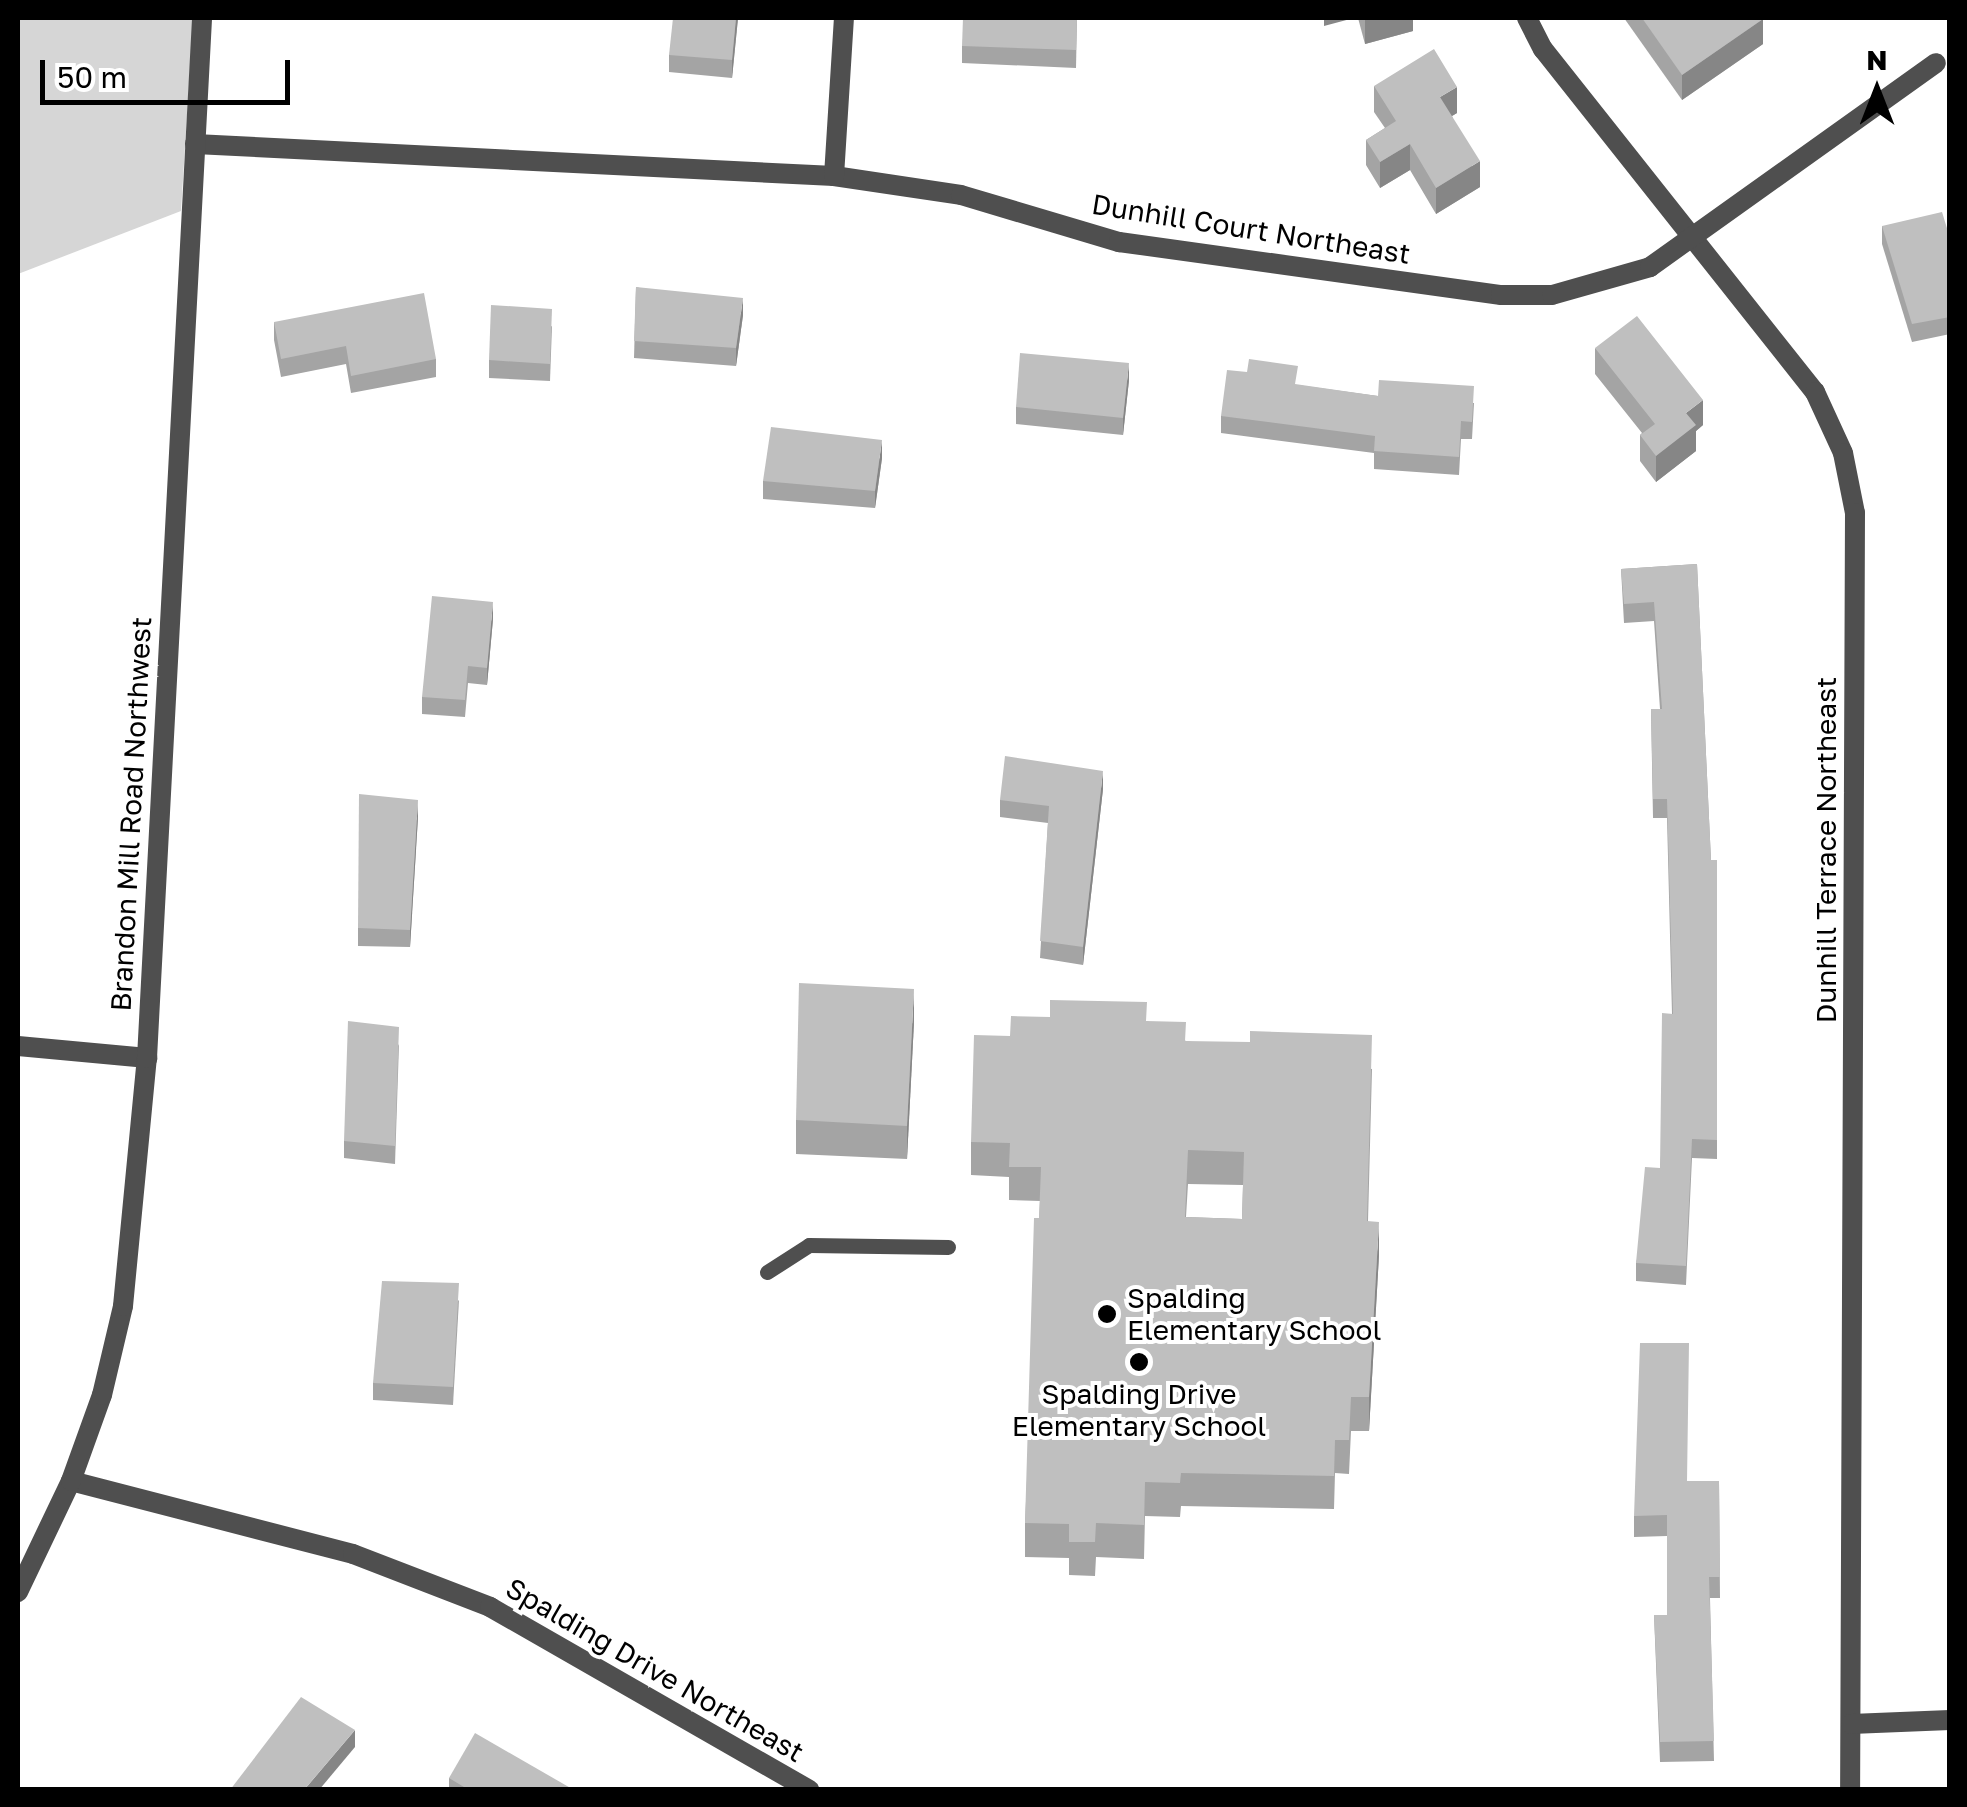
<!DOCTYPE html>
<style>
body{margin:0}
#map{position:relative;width:1967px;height:1807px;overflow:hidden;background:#fff;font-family:"Golos Text",sans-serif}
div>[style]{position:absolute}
.green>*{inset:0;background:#d6d6d6}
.service>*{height:15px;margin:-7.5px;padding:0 7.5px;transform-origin:7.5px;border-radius:7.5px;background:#4f4f4f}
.minor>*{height:20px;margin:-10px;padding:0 10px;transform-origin:10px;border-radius:10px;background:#4f4f4f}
.wall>*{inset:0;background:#a4a4a4}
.shaded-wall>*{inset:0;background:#868686}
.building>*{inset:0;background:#bfbfbf}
.dots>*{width:28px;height:28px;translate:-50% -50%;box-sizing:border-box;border:5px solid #fff;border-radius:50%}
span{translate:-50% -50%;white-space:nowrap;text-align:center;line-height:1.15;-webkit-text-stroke:8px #fff;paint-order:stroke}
.street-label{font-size:28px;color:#000}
.poi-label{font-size:28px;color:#000}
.left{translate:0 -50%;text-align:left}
.frame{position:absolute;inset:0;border:20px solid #000;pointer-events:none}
.north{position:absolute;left:1827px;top:40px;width:100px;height:100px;-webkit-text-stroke:8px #fff;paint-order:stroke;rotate:0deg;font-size:28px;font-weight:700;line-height:40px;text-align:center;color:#000}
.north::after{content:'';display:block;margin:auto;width:35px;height:45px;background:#000;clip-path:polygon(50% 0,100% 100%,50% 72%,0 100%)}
.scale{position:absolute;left:40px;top:60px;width:250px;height:45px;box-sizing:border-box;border:5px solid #000;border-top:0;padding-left:12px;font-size:30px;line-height:35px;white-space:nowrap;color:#000;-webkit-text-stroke:8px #fff;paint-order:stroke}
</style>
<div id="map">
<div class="green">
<div style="clip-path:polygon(18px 18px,193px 18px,181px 211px,18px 274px)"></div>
</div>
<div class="service">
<div style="left:767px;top:1272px;width:50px;rotate:-32.7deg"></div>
<div style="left:809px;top:1245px;width:139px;rotate:0.8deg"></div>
</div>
<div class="minor">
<div style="left:1527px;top:18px;width:35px;rotate:63deg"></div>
<div style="left:1543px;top:49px;width:438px;rotate:51.6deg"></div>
<div style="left:1815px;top:392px;width:67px;rotate:65.3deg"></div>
<div style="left:1843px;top:453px;width:61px;rotate:78.7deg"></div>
<div style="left:1855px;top:513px;width:1277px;rotate:90.22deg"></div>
<div style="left:195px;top:144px;width:640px;rotate:2.87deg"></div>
<div style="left:834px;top:176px;width:128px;rotate:8.5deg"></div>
<div style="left:961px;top:195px;width:165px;rotate:16.6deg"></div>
<div style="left:1119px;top:242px;width:386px;rotate:7.9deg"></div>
<div style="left:1501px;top:295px;width:51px"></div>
<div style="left:1552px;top:295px;width:102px;rotate:-15.9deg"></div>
<div style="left:1650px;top:267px;width:351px;rotate:-35.5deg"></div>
<div style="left:834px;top:176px;width:158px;rotate:-86.4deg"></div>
<div style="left:18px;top:1046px;width:130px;rotate:5.3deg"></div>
<div style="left:71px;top:1481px;width:291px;rotate:14.5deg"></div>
<div style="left:353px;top:1554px;width:147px;rotate:21.1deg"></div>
<div style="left:490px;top:1607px;width:368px;rotate:29.8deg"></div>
<div style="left:18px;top:1592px;width:123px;rotate:-64.5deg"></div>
<div style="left:71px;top:1481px;width:91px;rotate:-70.2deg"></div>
<div style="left:102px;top:1395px;width:91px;rotate:-76.7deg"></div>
<div style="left:123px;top:1306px;width:249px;rotate:-84.5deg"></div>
<div style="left:147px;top:1058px;width:1041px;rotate:-86.97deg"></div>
<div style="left:1851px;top:1724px;width:99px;rotate:-2.3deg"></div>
</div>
<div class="wall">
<div style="clip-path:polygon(738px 18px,732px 78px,669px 72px,669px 55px)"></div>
<div style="clip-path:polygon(1077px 18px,1076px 68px,962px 63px,962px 46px)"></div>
<div style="clip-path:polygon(1358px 18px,1413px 18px,1413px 31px,1365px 44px)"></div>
<div style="clip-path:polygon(1624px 18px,1762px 18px,1763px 44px,1682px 100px)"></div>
<div style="clip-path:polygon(1374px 86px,1457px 113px,1452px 116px,1480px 187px,1436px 214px,1410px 170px,1380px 188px,1366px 165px,1366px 140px,1385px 128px,1374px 112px)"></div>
<div style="clip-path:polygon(1882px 226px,1950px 238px,1950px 334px,1912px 342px,1882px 244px)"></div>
<div style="clip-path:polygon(636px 287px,743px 315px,736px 366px,634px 358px)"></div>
<div style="clip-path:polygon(274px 322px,436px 359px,436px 377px,351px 393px,346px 364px,281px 377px,274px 340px)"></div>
<div style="clip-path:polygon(552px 326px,550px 381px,489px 378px,489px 360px)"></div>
<div style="clip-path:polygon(1595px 348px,1703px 425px,1696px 431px,1696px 451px,1656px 482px,1640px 461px,1640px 435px,1642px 433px,1595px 374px)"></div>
<div style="clip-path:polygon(1129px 380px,1123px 435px,1016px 424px,1016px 407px)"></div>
<div style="clip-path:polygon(1297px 385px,1378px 396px,1474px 403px,1472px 439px,1461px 439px,1459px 475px,1374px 469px,1374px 453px,1221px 433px,1221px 416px)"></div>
<div style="clip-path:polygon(882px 458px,875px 508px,763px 499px,763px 481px)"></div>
<div style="clip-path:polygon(1697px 564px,1711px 860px,1717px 860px,1717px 1159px,1692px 1158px,1686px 1285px,1636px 1281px,1636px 1263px,1660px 1168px,1672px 1014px,1667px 818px,1653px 818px,1651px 709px,1660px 709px,1654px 621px,1624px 623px,1621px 569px)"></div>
<div style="clip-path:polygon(493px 619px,487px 685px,468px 683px,465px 717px,422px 714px,422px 697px)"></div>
<div style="clip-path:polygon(1103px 789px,1083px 965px,1040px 958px,1048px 823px,1000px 817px,1000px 800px)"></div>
<div style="clip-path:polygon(418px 817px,410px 947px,358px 946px,358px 928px)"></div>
<div style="clip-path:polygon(evenodd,1147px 1021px,1186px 1041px,1372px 1069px,1368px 1221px,1379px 1255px,1369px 1431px,1351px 1431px,1349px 1474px,1335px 1473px,1334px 1509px,1181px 1506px,1180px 1517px,1145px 1516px,1144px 1559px,1096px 1557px,1095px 1576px,1069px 1575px,1069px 1558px,1025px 1557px,1025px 1523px,1040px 1201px,1009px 1200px,1009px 1177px,971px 1175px,971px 1142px,1010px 1036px,1147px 1021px,1188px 1184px,1243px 1185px,1242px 1219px,1186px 1217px,1188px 1184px)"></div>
<div style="clip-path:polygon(914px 1022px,907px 1159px,796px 1154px,796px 1120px)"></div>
<div style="clip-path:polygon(399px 1044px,395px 1164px,344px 1158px,344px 1141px)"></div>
<div style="clip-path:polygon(459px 1300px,453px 1405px,373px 1400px,373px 1383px)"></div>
<div style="clip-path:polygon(1688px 1481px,1719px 1481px,1720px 1598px,1710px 1598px,1714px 1761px,1660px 1762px,1654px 1615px,1667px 1615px,1667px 1536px,1634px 1537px,1634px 1516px)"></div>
<div style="clip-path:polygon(449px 1778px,574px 1790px,449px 1790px)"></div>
</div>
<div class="shaded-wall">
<div style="clip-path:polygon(736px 18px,738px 18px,732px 78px,732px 60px)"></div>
<div style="clip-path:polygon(1324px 18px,1354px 18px,1324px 26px)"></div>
<div style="clip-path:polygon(1369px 18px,1413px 18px,1413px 31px,1365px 44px,1365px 19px)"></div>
<div style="clip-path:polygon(1763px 19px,1763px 44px,1682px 100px,1682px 75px)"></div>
<div style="clip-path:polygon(1457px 87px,1457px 113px,1440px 123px,1440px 97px)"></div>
<div style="clip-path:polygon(1410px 144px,1410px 170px,1380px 188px,1380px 162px)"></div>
<div style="clip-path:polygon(1480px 161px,1480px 187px,1436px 214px,1436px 188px)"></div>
<div style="clip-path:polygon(743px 298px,743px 315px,736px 366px,736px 348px)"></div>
<div style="clip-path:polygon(1129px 363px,1129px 380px,1123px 435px,1123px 418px)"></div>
<div style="clip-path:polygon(1703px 400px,1703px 425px,1696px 431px,1696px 451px,1656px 482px,1656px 456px,1686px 413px)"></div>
<div style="clip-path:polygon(882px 440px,882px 458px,875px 508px,875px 491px)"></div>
<div style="clip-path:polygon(493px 602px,493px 619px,487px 685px,487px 668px)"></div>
<div style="clip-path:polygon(1103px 771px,1103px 789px,1083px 965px,1083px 947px)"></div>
<div style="clip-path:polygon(418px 800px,418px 817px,410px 947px,410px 930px)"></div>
<div style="clip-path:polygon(914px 989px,914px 1022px,907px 1159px,907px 1126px)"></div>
<div style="clip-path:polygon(1379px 1222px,1379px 1255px,1369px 1431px,1369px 1397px)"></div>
<div style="clip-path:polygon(355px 1730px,355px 1747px,319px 1790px,304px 1790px)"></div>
</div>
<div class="building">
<div style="clip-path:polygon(673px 18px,736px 18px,732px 60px,669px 55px)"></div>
<div style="clip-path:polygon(963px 18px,1077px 18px,1076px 50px,962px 46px)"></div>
<div style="clip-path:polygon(1642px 18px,1762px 18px,1763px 19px,1682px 75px)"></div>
<div style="clip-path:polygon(1434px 49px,1457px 87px,1440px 97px,1480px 161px,1436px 188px,1410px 144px,1380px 162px,1366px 140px,1396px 121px,1374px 86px)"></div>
<div style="clip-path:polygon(1942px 212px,1950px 238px,1950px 317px,1912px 324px,1882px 226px)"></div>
<div style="clip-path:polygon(636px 287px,743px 298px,736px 348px,634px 341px)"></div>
<div style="clip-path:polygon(424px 293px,436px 359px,351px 376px,346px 346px,281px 359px,274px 322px)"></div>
<div style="clip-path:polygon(491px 305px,552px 309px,550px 364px,489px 360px)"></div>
<div style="clip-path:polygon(1637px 316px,1703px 400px,1686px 413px,1696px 425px,1656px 456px,1640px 435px,1655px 424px,1595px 348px)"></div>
<div style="clip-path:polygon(1020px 353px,1129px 363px,1123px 418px,1016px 407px)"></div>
<div style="clip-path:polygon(1249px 359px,1298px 366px,1295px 384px,1378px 396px,1379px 380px,1474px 386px,1472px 422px,1461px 421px,1459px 457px,1374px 451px,1375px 436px,1221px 416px,1227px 370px,1247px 372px)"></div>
<div style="clip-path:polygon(771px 427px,882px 440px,875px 491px,763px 481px)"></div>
<div style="clip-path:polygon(1697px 564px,1711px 860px,1717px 860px,1717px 1140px,1692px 1139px,1686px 1266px,1636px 1263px,1645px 1167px,1660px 1168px,1662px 1013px,1673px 1014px,1667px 799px,1653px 799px,1651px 709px,1662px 709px,1654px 602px,1624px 604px,1621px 569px)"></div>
<div style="clip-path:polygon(432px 596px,493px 602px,487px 668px,468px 666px,465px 700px,422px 697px)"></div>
<div style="clip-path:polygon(1005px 756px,1103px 771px,1083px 947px,1040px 941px,1049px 806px,1000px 800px)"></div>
<div style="clip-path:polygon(359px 794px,418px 800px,410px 930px,358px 928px)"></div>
<div style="clip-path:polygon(799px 983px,914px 989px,907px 1126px,796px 1120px)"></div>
<div style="clip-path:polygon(evenodd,1050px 1000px,1147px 1002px,1146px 1021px,1186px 1022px,1185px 1041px,1250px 1042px,1250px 1031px,1372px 1035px,1367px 1221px,1379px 1222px,1369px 1397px,1351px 1397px,1349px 1440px,1335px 1440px,1334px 1476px,1181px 1473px,1180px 1483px,1145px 1482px,1144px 1525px,1096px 1523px,1095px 1542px,1069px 1542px,1069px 1524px,1025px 1523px,1034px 1218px,1039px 1218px,1041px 1167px,1009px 1167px,1010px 1143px,971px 1142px,974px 1035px,1010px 1036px,1011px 1016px,1050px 1017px,1050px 1000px,1188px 1150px,1244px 1152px,1242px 1219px,1185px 1217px,1188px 1150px)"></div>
<div style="clip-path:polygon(348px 1021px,399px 1027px,395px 1146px,344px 1141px)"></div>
<div style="clip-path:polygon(382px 1281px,459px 1283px,453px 1387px,373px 1383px)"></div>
<div style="clip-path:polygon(1640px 1343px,1689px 1343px,1687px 1481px,1719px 1481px,1720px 1577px,1709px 1577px,1714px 1741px,1660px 1742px,1654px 1615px,1667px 1615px,1667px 1515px,1634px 1516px)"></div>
<div style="clip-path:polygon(301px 1697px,355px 1730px,304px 1790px,230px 1790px)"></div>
<div style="clip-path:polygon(475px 1733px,574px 1790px,469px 1790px,449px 1778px)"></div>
</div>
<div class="dots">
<div style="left:1107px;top:1314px;background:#000"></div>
<div style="left:1139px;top:1362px;background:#000"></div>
</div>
<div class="street-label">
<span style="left:1251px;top:229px;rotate:9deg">Dunhill Court Northeast</span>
<span style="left:131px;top:814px;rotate:-87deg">Brandon Mill Road Northwest</span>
<span style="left:1826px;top:850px;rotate:-90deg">Dunhill Terrace Northeast</span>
<span style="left:655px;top:1670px;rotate:30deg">Spalding Drive Northeast</span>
</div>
<div class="poi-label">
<span class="left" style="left:1127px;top:1314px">Spalding<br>Elementary School</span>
<span style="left:1139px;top:1410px">Spalding Drive<br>Elementary School</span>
</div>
<div class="frame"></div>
<div class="north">N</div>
<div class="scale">50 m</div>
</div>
